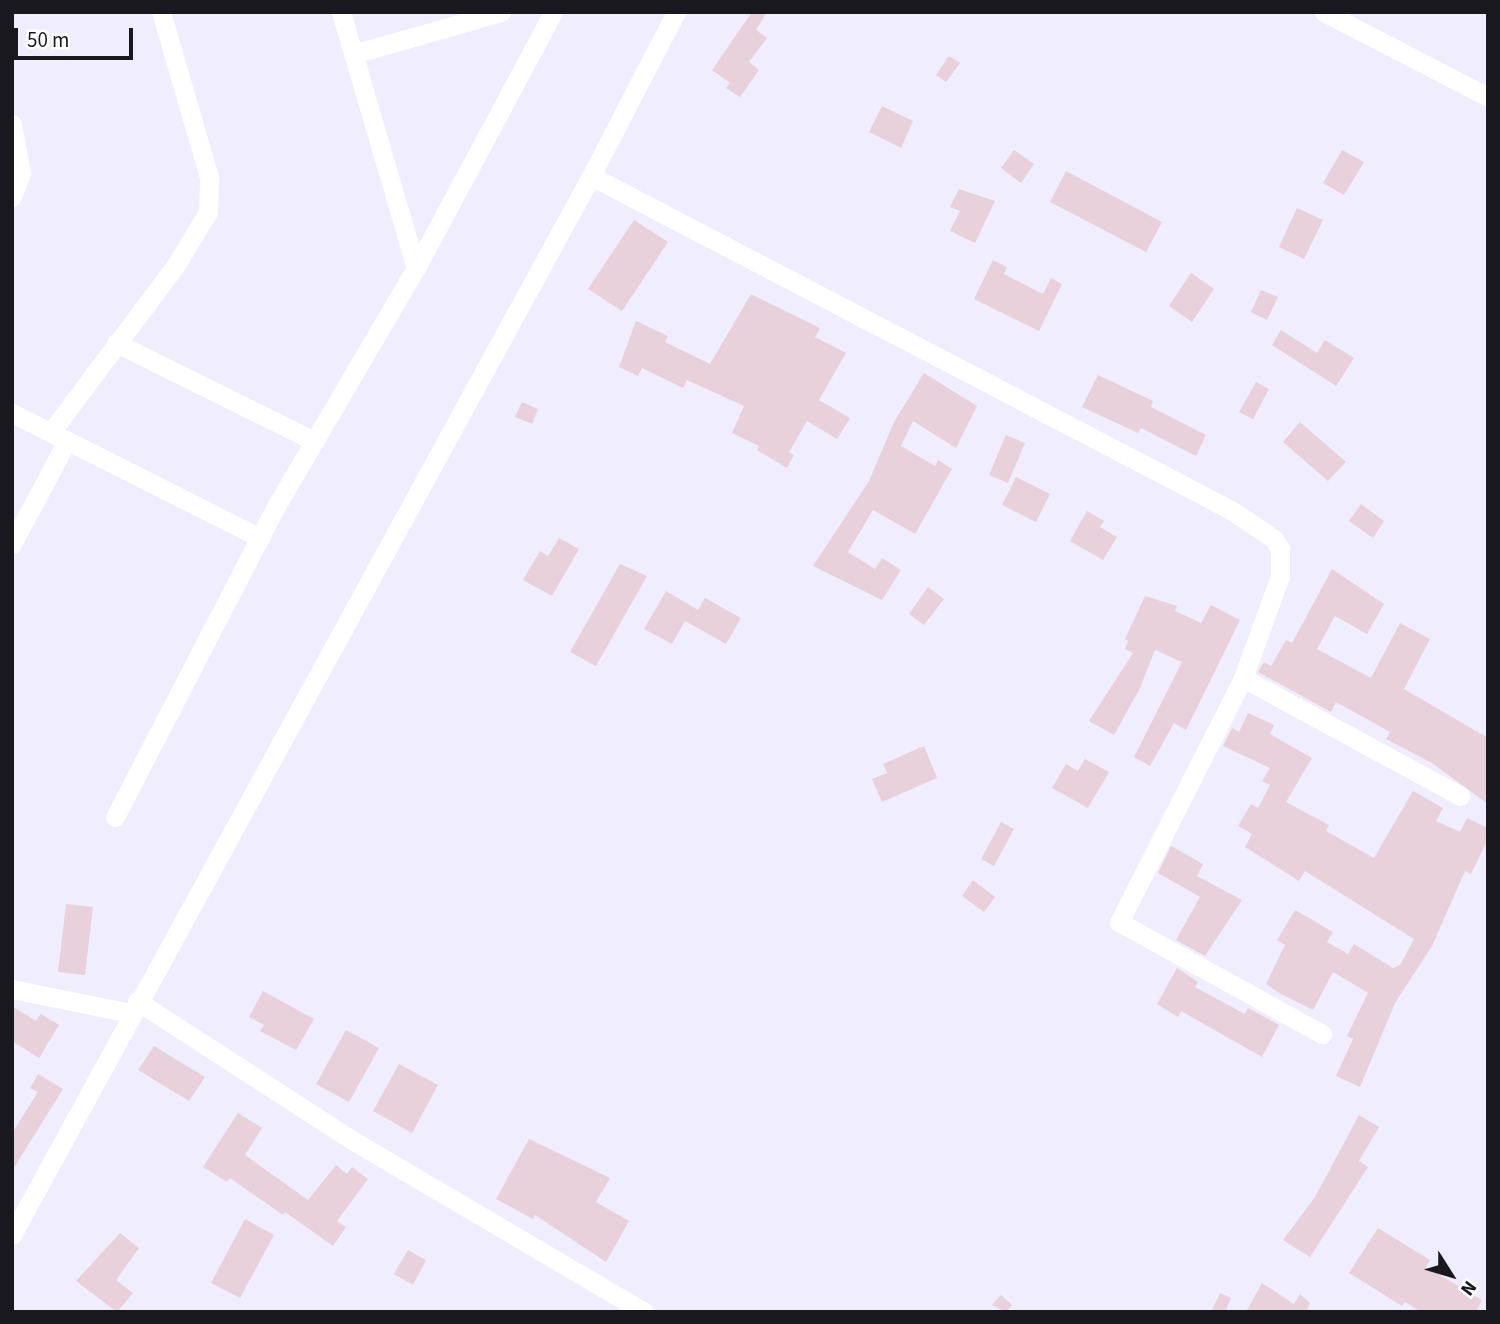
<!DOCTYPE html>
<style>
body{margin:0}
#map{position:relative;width:1500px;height:1324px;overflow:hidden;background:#efedfe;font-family:"Source Sans 3",sans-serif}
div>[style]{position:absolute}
.building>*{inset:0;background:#e9d1db}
.minor>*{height:19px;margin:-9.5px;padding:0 9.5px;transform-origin:9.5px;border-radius:9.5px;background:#fff}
span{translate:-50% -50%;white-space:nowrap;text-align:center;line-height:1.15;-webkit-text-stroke:6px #fff;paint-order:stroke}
.frame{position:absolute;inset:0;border:14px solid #19181f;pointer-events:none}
.north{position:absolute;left:1416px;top:1240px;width:70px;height:70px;-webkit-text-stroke:5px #fff;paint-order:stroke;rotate:127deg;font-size:19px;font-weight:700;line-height:28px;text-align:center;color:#19181f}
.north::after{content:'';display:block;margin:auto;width:24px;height:32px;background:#19181f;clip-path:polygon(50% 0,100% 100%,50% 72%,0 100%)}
.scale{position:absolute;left:14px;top:28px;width:119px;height:32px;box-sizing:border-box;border:4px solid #19181f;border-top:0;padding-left:9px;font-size:21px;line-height:24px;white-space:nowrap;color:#19181f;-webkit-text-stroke:5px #fff;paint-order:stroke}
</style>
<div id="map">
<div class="building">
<div style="clip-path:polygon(752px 12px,767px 12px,756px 30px,767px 38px,749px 62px,759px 70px,740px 97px,726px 88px,730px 83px,712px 70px)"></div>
<div style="clip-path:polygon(949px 56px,960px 63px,946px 82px,936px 75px)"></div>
<div style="clip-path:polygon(882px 106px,913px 121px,901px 148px,869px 132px)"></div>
<div style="clip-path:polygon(1014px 150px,1034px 164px,1021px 183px,1001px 168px)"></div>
<div style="clip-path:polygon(1342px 150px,1364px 162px,1344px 195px,1323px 183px)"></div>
<div style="clip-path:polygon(1066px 171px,1162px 222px,1146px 252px,1050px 202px)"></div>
<div style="clip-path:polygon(959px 189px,995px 201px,975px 243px,950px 231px,960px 211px,950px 207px)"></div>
<div style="clip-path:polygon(1297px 208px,1323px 220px,1304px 259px,1279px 247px)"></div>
<div style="clip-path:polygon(634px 220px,668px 242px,622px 311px,588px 289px)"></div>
<div style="clip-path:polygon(993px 260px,1007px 267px,1004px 274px,1043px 294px,1051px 278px,1062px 284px,1039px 331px,974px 299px)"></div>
<div style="clip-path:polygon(1191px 273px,1214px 289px,1192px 322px,1169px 306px)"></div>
<div style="clip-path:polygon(1261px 290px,1278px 297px,1267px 320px,1251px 312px)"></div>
<div style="clip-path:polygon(751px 294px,820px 328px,815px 337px,846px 353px,819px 400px,850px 418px,837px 439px,807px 421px,789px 452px,794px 455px,787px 468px,757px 450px,759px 446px,732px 433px,744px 406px,687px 380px,683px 388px,642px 368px,638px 376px,619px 367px,636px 321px,668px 336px,665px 342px,710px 364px)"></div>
<div style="clip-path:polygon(1281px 330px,1317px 353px,1325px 340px,1354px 358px,1336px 386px,1272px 345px)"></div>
<div style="clip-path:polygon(924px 373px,977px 406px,956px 448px,913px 421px,901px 446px,935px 466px,938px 460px,952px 469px,915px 534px,873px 510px,848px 552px,875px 569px,882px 558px,901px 570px,882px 600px,813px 566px,869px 481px,894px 422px)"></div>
<div style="clip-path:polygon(1098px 375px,1153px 401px,1151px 407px,1206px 435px,1196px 456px,1141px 428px,1138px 433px,1082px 407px)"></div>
<div style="clip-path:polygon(1256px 382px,1269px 389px,1253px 419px,1239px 412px)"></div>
<div style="clip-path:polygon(522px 402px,538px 409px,532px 424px,515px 417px)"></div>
<div style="clip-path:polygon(1300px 422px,1346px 462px,1328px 481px,1283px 442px)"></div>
<div style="clip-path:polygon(1006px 435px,1025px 443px,1008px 483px,989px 475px)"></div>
<div style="clip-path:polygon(1016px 477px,1050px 494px,1036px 522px,1002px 505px)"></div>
<div style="clip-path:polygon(1361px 504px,1384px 521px,1373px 538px,1349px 521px)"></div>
<div style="clip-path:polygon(1087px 511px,1104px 521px,1100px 527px,1117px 537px,1103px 560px,1070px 541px)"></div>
<div style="clip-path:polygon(559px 538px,579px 549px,552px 596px,523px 580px,540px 551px,548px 556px)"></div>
<div style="clip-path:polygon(620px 564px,647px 576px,596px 666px,570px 652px)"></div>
<div style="clip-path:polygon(1332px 569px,1384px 604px,1367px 634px,1335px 616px,1317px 649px,1371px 678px,1400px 623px,1430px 639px,1404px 689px,1488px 738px,1488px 804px,1432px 763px,1386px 739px,1390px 732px,1336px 702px,1331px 712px,1258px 672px,1264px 662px,1271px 666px,1286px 640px,1292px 643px)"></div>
<div style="clip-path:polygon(928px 587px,944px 599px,924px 625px,909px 614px)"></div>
<div style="clip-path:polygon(666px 591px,698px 610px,705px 598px,741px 618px,726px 644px,685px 621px,672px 644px,644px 629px)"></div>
<div style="clip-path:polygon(1145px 596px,1177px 606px,1175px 611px,1201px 623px,1211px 605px,1240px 620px,1186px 730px,1174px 723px,1150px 766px,1134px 757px,1182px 662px,1155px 650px,1140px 688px,1114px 735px,1089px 721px,1133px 653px,1125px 649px,1128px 641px,1125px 639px)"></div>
<div style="clip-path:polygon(1248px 713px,1274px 725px,1270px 734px,1312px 758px,1286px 802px,1329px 825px,1326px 831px,1374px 858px,1413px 791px,1443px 808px,1436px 821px,1460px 832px,1467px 818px,1488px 828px,1488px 839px,1471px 874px,1465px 871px,1432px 946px,1395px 1003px,1360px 1087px,1336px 1076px,1353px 1039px,1347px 1036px,1368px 993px,1333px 972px,1313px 1010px,1281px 994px,1266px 984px,1285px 945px,1277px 940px,1295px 910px,1333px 932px,1327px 942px,1348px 954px,1354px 944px,1393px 968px,1400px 965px,1414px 939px,1305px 871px,1299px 881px,1245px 847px,1252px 834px,1238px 826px,1251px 804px,1258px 808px,1270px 785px,1262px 781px,1270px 768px,1223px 746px,1232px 728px,1239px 732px)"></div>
<div style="clip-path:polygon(924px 746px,937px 778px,882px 802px,872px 779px,887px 773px,883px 764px)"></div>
<div style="clip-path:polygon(1085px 759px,1109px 772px,1088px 808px,1052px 788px,1066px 764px,1078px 771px)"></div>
<div style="clip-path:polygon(1001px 822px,1014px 829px,994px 866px,981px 859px)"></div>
<div style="clip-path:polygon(1171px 846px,1203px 864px,1197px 876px,1242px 900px,1205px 956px,1176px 940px,1200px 897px,1158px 873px)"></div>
<div style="clip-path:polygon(973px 880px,995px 897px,984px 912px,962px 896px)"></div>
<div style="clip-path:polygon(66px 904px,93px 907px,85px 975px,58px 972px)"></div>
<div style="clip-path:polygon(1177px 968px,1198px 982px,1195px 987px,1245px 1014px,1248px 1008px,1279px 1025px,1262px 1057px,1181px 1011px,1178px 1017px,1157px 1004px)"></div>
<div style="clip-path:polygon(263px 991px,314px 1019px,296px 1050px,260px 1031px,264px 1025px,249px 1017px)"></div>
<div style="clip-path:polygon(12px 1006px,36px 1021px,41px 1014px,59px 1025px,39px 1058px,12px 1041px)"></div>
<div style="clip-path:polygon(346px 1030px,379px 1048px,349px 1102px,316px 1084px)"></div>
<div style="clip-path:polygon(154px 1046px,205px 1077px,189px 1101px,138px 1070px)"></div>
<div style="clip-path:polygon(399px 1064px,438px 1085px,412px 1133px,373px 1111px)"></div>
<div style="clip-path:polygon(38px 1074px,63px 1089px,12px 1171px,12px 1133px,38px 1092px,30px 1088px)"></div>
<div style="clip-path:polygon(238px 1113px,262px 1128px,245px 1155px,308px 1200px,336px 1165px,347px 1174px,352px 1167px,368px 1179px,337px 1221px,346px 1227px,333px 1246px,285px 1212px,283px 1215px,230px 1178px,227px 1182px,203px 1167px)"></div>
<div style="clip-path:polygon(1359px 1115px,1379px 1127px,1359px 1161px,1368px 1167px,1310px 1257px,1283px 1240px,1315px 1197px)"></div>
<div style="clip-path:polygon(529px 1139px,610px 1178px,596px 1202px,629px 1221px,606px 1262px,535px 1215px,533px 1219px,496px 1199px)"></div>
<div style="clip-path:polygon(245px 1219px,274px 1235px,240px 1298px,211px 1283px)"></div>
<div style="clip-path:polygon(1378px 1228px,1430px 1260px,1426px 1267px,1482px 1300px,1476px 1312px,1421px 1312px,1405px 1302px,1402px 1306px,1349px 1273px)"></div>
<div style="clip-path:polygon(120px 1233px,139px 1248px,116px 1280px,133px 1293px,117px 1312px,76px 1281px)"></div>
<div style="clip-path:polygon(408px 1250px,426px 1260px,413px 1285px,394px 1274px)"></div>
<div style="clip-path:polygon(1262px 1283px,1294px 1304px,1300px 1294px,1310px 1303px,1306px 1312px,1246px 1312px)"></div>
<div style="clip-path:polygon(1220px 1293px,1231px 1298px,1225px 1312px,1211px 1312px)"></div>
<div style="clip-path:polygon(1001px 1295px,1012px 1305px,1006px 1312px,992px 1305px)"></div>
</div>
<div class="minor">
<div style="left:341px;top:12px;width:267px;rotate:73.7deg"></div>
<div style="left:1324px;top:12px;width:185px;rotate:27.4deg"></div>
<div style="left:353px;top:54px;width:154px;rotate:-15.8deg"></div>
<div style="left:12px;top:124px;width:50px;rotate:79.6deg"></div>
<div style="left:21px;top:173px;width:26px;rotate:111deg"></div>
<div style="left:591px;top:176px;width:722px;rotate:27.56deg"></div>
<div style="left:1231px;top:510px;width:52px;rotate:34deg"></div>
<div style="left:1274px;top:539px;width:12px;rotate:59deg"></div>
<div style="left:1280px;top:549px;width:27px;rotate:90deg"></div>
<div style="left:1280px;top:576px;width:109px;rotate:109.9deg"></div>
<div style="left:1243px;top:678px;width:274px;rotate:116.9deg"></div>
<div style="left:1119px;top:922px;width:232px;rotate:28.9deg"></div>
<div style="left:116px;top:343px;width:221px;rotate:26.3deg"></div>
<div style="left:12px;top:413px;width:278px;rotate:26.7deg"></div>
<div style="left:51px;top:432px;width:209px;rotate:-53.2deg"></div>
<div style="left:176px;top:265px;width:62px;rotate:-58.9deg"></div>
<div style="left:208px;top:212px;width:35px;rotate:-88deg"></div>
<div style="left:209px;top:177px;width:172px;rotate:-106.2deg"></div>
<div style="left:12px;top:544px;width:117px;rotate:-61.9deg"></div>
<div style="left:1243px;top:678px;width:247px;rotate:28.5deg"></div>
<div style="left:115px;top:817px;width:354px;rotate:-62.6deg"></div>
<div style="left:278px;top:503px;width:273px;rotate:-59.6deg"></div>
<div style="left:416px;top:268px;width:290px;rotate:-61.8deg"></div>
<div style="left:12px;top:989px;width:120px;rotate:11.5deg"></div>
<div style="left:137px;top:1001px;width:256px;rotate:32.9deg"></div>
<div style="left:352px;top:1140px;width:339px;rotate:30.5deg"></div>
<div style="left:12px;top:1235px;width:1207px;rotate:-61.33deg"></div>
<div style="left:591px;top:176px;width:185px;rotate:-62.6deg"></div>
</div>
<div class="frame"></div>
<div class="north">N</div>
<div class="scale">50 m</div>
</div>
